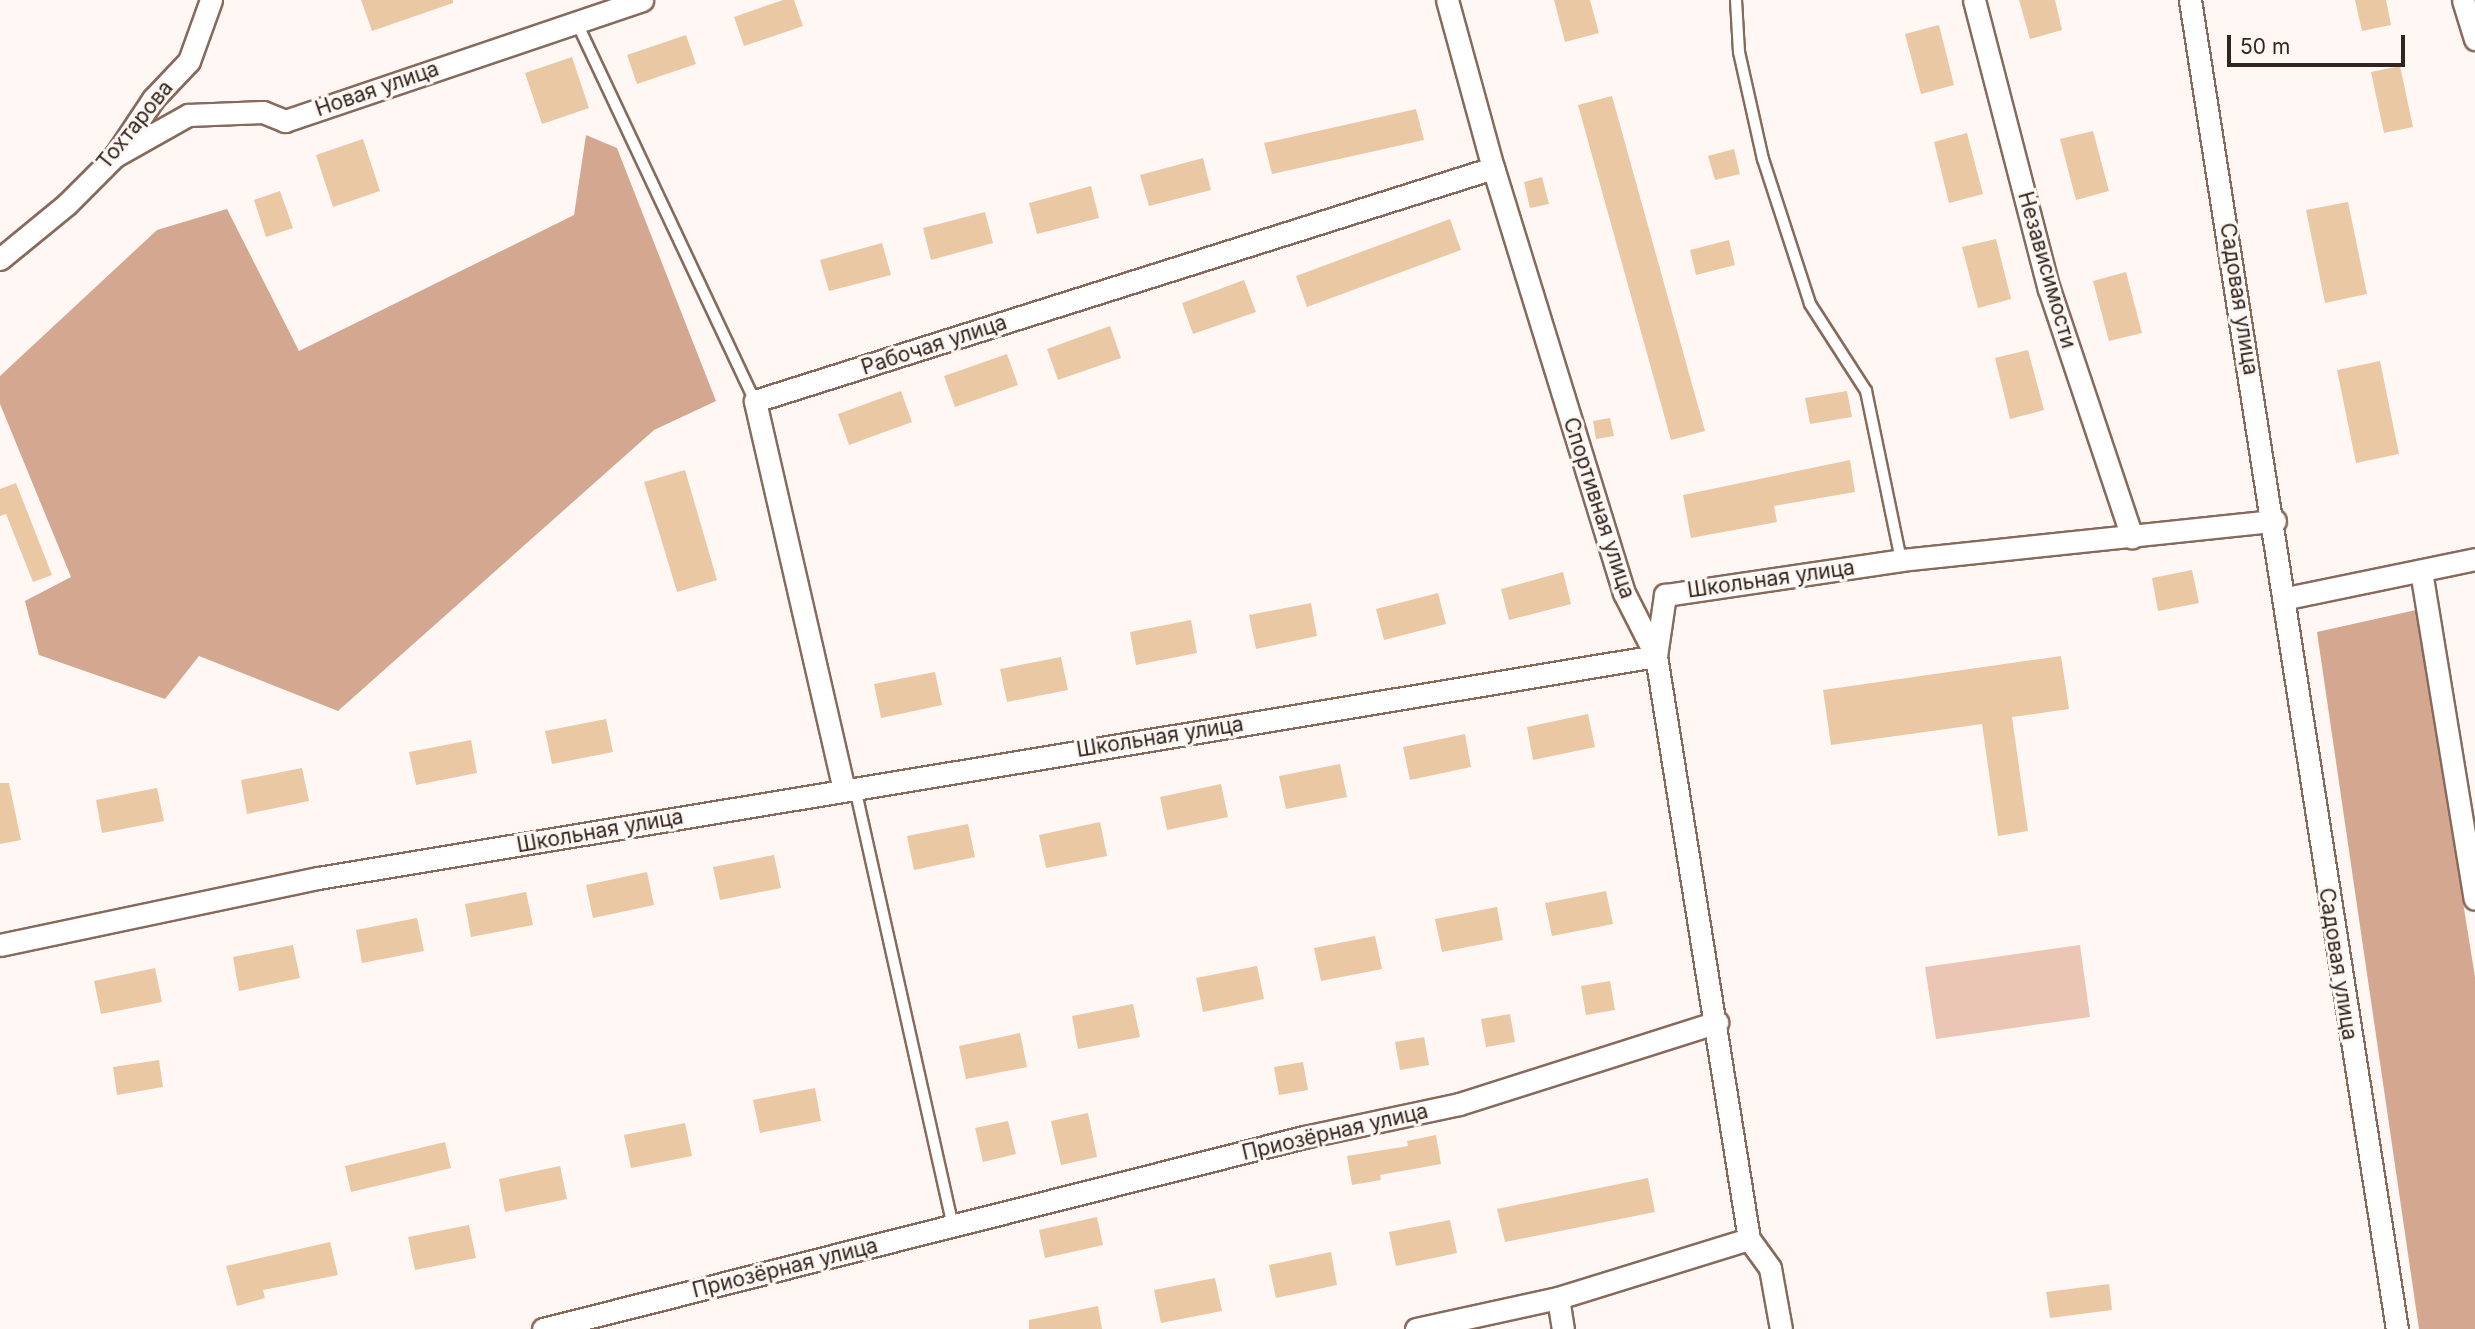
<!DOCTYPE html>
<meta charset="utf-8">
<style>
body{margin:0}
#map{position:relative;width:2475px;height:1329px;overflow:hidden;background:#fef7f3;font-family:Inter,sans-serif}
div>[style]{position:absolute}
.green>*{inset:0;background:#ebc6b4}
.forest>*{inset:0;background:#d3a790}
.building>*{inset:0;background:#eac8a4}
.roads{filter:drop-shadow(2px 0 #876a5b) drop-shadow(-2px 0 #876a5b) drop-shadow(0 2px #876a5b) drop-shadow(0 -2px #876a5b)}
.service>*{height:10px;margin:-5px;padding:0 5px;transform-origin:5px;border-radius:5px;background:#fff}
.minor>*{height:21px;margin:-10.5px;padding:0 10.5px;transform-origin:10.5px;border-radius:10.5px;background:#fff}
span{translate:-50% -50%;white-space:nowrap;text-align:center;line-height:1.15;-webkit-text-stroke:6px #fef7f3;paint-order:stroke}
.street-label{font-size:21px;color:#32251f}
.scale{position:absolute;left:2227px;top:35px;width:178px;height:32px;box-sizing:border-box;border:4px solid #32251f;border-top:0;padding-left:9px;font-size:21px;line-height:24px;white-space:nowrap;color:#32251f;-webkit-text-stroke:5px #fef7f3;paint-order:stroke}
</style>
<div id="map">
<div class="green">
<div style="clip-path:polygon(2080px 945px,2090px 1017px,1936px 1039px,1925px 967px)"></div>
</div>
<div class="forest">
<div style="clip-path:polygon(586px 135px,617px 148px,716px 401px,654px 430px,338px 711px,199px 656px,165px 699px,39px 655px,25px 601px,71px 577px,0 404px,0 376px,157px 230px,227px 209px,299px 351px,574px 215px)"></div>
<div style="clip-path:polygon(2416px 610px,2475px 977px,2475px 1329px,2419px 1329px,2317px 632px)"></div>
</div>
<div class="building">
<div style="clip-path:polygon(361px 0,453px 0,453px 3px,372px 31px)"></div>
<div style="clip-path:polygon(783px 0,794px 0,803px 26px,744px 46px,734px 17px)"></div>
<div style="clip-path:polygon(1554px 0,1590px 0,1599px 33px,1565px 42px)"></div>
<div style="clip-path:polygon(2019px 0,2055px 0,2062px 30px,2030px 39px)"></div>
<div style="clip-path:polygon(2355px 0,2386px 0,2391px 25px,2362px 31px)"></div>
<div style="clip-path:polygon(1939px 25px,1954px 85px,1921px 94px,1905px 34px)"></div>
<div style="clip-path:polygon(686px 35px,696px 64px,637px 84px,627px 55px)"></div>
<div style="clip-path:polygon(572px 57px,589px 108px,542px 124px,525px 73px)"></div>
<div style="clip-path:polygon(2400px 66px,2413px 127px,2384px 133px,2371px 72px)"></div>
<div style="clip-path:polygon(1612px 96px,1705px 431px,1671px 440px,1578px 105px)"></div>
<div style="clip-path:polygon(1416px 109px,1424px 140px,1272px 174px,1264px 143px)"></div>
<div style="clip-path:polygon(2093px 131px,2109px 191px,2076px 200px,2060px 139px)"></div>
<div style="clip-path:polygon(1967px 133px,1983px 194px,1949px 203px,1934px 142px)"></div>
<div style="clip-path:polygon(363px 139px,380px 191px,333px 207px,316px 155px)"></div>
<div style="clip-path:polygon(1734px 149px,1740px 174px,1715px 180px,1708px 156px)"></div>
<div style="clip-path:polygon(1203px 158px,1211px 190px,1149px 206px,1140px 175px)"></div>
<div style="clip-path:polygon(1542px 177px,1549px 204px,1530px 208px,1524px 182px)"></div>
<div style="clip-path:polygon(1091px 186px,1099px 218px,1037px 234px,1029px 203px)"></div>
<div style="clip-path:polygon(280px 191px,293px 228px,266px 237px,254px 200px)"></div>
<div style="clip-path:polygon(2348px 202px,2367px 294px,2325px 303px,2306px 210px)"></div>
<div style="clip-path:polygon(985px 212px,993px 243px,931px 260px,923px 228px)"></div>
<div style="clip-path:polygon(1450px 219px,1461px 250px,1307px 307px,1296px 276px)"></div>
<div style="clip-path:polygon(1996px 239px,2011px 299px,1978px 308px,1962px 247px)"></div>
<div style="clip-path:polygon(1729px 240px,1735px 265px,1696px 275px,1690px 250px)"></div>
<div style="clip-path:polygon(882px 243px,891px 275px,829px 291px,820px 260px)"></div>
<div style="clip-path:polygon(2126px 272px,2142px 333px,2109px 341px,2093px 281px)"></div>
<div style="clip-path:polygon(1244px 280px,1256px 312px,1193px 334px,1182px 303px)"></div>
<div style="clip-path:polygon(1110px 326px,1121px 358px,1058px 380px,1047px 349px)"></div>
<div style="clip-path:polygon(2028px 350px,2044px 410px,2010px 419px,1995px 358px)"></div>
<div style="clip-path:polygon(1007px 354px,1018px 385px,955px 407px,944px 376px)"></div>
<div style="clip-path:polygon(2380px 361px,2399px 454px,2356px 463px,2337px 370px)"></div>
<div style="clip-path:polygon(901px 391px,912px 422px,849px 445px,838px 414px)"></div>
<div style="clip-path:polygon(1847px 391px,1852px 417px,1810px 424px,1805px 398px)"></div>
<div style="clip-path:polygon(1610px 418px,1614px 436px,1596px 439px,1593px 421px)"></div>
<div style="clip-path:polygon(1850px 460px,1855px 492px,1774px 506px,1777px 522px,1691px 538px,1683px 495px)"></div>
<div style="clip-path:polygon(685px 470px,717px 580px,677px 592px,644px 482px)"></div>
<div style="clip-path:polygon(16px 483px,52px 575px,33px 582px,6px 514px,0 516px,0 489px)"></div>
<div style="clip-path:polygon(2192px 570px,2199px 603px,2158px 611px,2152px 578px)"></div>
<div style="clip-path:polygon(1563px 572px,1571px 604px,1509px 620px,1501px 589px)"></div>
<div style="clip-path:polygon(1438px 593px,1446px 624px,1384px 640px,1376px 609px)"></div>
<div style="clip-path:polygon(1311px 603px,1317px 636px,1256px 649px,1249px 615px)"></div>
<div style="clip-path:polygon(1191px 620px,1197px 653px,1136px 665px,1130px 632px)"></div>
<div style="clip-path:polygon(2061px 656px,2069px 709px,2012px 717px,2028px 831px,1998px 836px,1982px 724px,1831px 745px,1823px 690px)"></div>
<div style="clip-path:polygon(1061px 657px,1068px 690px,1007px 702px,1000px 669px)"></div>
<div style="clip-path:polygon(935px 672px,942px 705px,881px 718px,874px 684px)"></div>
<div style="clip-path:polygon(1588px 714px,1595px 747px,1533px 760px,1527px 727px)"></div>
<div style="clip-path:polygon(606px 719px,613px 752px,552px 764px,545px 731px)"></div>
<div style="clip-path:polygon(1465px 734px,1471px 767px,1410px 780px,1403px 747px)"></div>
<div style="clip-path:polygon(471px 740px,477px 773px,416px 785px,409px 752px)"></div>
<div style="clip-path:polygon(1340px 764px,1347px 797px,1286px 809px,1279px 776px)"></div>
<div style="clip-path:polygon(302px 768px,309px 801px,247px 814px,241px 780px)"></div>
<div style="clip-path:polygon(0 783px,9px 783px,21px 840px,0 844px)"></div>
<div style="clip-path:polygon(1221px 784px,1228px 817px,1167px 830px,1160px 797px)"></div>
<div style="clip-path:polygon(157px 788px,164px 821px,102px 833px,96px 800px)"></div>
<div style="clip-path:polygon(1100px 822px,1107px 856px,1046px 868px,1039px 835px)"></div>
<div style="clip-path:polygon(968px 824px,975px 857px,914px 870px,907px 836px)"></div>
<div style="clip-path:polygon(774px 855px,781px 888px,720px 900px,713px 867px)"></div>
<div style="clip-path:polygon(647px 872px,654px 905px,593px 918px,586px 885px)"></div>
<div style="clip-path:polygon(1606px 891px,1613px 924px,1552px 936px,1545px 903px)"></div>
<div style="clip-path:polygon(526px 892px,533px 925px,471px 937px,465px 904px)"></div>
<div style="clip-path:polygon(1497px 907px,1503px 940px,1442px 952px,1435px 919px)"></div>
<div style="clip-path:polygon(417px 918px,424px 951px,362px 963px,356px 930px)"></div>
<div style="clip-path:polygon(1375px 936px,1382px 969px,1321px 981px,1314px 948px)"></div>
<div style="clip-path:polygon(293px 945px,300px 978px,239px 991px,233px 957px)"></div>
<div style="clip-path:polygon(1257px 966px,1264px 999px,1203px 1012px,1196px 978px)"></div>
<div style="clip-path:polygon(155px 968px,162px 1002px,101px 1014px,94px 981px)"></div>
<div style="clip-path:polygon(1610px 981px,1615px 1010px,1586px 1015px,1581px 986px)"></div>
<div style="clip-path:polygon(1133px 1004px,1140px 1037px,1078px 1049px,1072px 1016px)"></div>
<div style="clip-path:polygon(1510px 1014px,1515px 1042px,1486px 1047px,1481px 1019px)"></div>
<div style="clip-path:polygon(1020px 1033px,1027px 1067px,966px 1079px,959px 1046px)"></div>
<div style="clip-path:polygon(1424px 1037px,1429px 1065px,1400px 1070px,1395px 1042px)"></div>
<div style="clip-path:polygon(159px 1060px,163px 1087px,117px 1095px,113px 1067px)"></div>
<div style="clip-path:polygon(1303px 1062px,1308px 1090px,1279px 1095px,1274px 1067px)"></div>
<div style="clip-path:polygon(815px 1088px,821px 1121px,760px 1133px,753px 1100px)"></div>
<div style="clip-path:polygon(1088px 1113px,1097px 1157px,1061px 1165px,1051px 1121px)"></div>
<div style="clip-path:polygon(1008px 1121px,1016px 1154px,983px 1162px,975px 1128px)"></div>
<div style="clip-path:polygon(685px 1123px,692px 1156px,631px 1168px,624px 1135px)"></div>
<div style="clip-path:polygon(1436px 1135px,1441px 1164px,1380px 1175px,1381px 1180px,1352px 1185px,1347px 1156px,1408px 1146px,1407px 1141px)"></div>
<div style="clip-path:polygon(445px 1142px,451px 1168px,351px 1192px,345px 1166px)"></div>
<div style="clip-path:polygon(560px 1166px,567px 1199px,505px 1212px,499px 1179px)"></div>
<div style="clip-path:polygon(1648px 1178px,1655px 1212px,1505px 1242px,1497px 1209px)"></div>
<div style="clip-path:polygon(1097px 1217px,1103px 1245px,1045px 1258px,1039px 1230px)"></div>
<div style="clip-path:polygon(1450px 1220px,1457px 1253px,1396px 1266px,1389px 1232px)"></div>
<div style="clip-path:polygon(469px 1225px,476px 1258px,415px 1270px,408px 1237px)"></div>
<div style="clip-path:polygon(330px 1242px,338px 1275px,263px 1290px,265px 1298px,237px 1306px,226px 1266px)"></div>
<div style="clip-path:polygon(1331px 1252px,1337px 1285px,1276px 1298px,1269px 1265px)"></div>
<div style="clip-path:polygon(1215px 1278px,1222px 1311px,1161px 1323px,1154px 1290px)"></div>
<div style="clip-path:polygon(2109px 1284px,2112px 1310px,2050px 1318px,2046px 1292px)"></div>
<div style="clip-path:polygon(1098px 1306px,1102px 1329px,1029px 1329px,1029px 1320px)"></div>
</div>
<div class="roads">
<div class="service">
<div style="left:1736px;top:0;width:52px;rotate:86.7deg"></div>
<div style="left:1739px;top:52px;width:110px;rotate:77.4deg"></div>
<div style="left:1763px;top:159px;width:152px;rotate:72deg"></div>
<div style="left:1810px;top:304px;width:103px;rotate:57.2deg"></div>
<div style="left:1866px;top:391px;width:173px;rotate:78.3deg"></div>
<div style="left:576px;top:21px;width:420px;rotate:64.8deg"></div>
<div style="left:855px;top:788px;width:448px;rotate:77.4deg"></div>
</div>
<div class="minor">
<div style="left:1974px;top:0;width:299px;rotate:75.5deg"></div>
<div style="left:2049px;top:289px;width:262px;rotate:71.5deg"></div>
<div style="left:2190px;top:0;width:1345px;rotate:81.15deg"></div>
<div style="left:2463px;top:0;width:41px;rotate:72.9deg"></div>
<div style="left:115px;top:156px;width:84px;rotate:-29.3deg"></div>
<div style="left:188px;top:115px;width:75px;rotate:-2.3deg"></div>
<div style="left:263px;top:112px;width:24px;rotate:22deg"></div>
<div style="left:285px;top:121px;width:377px;rotate:-18.7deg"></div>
<div style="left:0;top:259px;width:87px;rotate:-39.4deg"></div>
<div style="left:67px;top:204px;width:68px;rotate:-45deg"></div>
<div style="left:115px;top:156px;width:69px;rotate:-56.3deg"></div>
<div style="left:153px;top:99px;width:52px;rotate:-46.5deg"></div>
<div style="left:189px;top:61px;width:65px;rotate:-70.2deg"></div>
<div style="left:2421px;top:571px;width:332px;rotate:80.7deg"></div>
<div style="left:2287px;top:598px;width:192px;rotate:-11.7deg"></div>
<div style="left:844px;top:790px;width:399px;rotate:-102.9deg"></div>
<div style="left:755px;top:401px;width:774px;rotate:-17.52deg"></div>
<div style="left:0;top:945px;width:325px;rotate:-11.9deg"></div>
<div style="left:318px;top:878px;width:1356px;rotate:-9.42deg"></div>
<div style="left:1656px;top:656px;width:62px;rotate:-81.6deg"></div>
<div style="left:1665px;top:595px;width:239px;rotate:-8.4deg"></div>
<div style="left:1901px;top:560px;width:376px;rotate:-6deg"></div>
<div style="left:1749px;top:1239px;width:36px;rotate:54deg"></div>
<div style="left:1770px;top:1268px;width:62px;rotate:79.8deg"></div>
<div style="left:1558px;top:1298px;width:31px;rotate:81deg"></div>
<div style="left:543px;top:1329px;width:785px;rotate:-14.16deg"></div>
<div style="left:1304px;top:1137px;width:158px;rotate:-12deg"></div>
<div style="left:1459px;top:1104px;width:271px;rotate:-17.6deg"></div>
<div style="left:1416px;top:1329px;width:145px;rotate:-12.3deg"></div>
<div style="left:1558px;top:1298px;width:200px;rotate:-17.2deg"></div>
<div style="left:1749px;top:1239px;width:590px;rotate:-99.06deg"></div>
<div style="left:1656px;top:656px;width:71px;rotate:-116.9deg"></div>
<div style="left:1624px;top:593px;width:445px;rotate:-107.1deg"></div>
<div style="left:1493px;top:168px;width:174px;rotate:-105.3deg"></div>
</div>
</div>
<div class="street-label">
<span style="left:377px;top:89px;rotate:-19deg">Новая улица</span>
<span style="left:135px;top:125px;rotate:-51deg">Тохтарова</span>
<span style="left:2047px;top:270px;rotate:74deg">Независимости</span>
<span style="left:2239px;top:299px;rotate:81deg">Садовая улица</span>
<span style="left:934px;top:345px;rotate:-18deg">Рабочая улица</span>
<span style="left:1599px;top:508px;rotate:72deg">Спортивная улица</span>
<span style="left:1771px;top:579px;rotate:-8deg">Школьная улица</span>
<span style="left:1160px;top:737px;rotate:-9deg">Школьная улица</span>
<span style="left:600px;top:831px;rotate:-10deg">Школьная улица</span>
<span style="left:2338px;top:964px;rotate:81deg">Садовая улица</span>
<span style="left:1335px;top:1132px;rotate:-13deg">Приозёрная улица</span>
<span style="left:785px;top:1268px;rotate:-14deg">Приозёрная улица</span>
</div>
<div class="scale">50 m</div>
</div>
